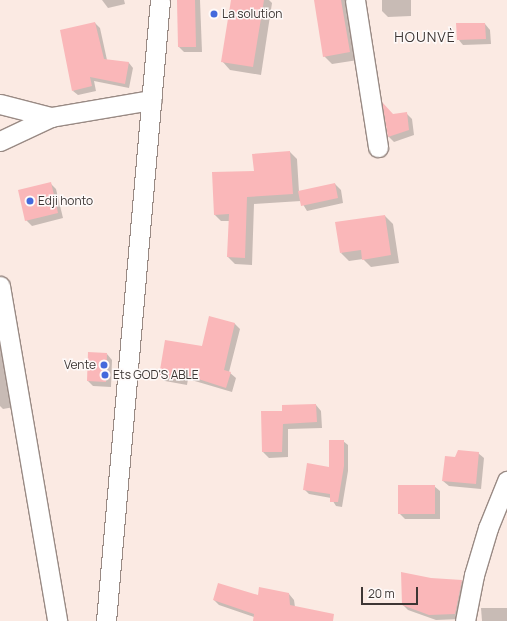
<!DOCTYPE html>
<meta charset="utf-8">
<style>
body{margin:0}
#map{position:relative;width:507px;height:621px;overflow:hidden;background:#fbeae3;font-family:Manrope,sans-serif}
div>[style]{position:absolute}
.shadow>*{inset:0;background:#0003}
.building>*{inset:0;background:#fab7b9}
.roads{filter:drop-shadow(1px 0 #998a84) drop-shadow(-1px 0 #998a84) drop-shadow(0 1px #998a84) drop-shadow(0 -1px #998a84)}
.minor>*{height:19px;margin:-9.5px;padding:0 9.5px;transform-origin:9.5px;border-radius:9.5px;background:#fff}
.dots>*{width:11px;height:11px;translate:-50% -50%;box-sizing:border-box;border:2px solid #fefaf9;border-radius:50%}
span{translate:-50% -50%;white-space:nowrap;text-align:center;line-height:1.15;-webkit-text-stroke:3px #fefaf9;paint-order:stroke}
.poi-label{font-size:12px;color:#3d3634}
.left{translate:0 -50%;text-align:left}
.right{translate:-100% -50%;text-align:right}
.quarter-label{font-size:14px;color:#3d3634;letter-spacing:1px}
.scale{position:absolute;left:361px;top:587px;width:57px;height:18px;box-sizing:border-box;border:2px solid #3d3634;border-top:0;padding-left:5px;font-size:12px;line-height:14px;white-space:nowrap;color:#3d3634;-webkit-text-stroke:3px #fefaf9;paint-order:stroke}
</style>
<div id="map">
<div class="shadow">
<div style="clip-path:polygon(102px 0,124px 0,125px 4px,108px 8px)"></div>
<div style="clip-path:polygon(178px 0,200px 0,202px 52px,184px 52px,179px 47px)"></div>
<div style="clip-path:polygon(232px 0,269px 0,272px 3px,261px 75px,230px 70px,222px 61px)"></div>
<div style="clip-path:polygon(315px 0,348px 0,358px 60px,332px 64px,324px 56px)"></div>
<div style="clip-path:polygon(382px 0,411px 0,411px 16px,388px 17px,382px 11px)"></div>
<div style="clip-path:polygon(95px 23px,100px 28px,107px 60px,129px 63px,133px 68px,129px 88px,94px 81px,96px 91px,78px 95px,73px 91px)"></div>
<div style="clip-path:polygon(485px 24px,490px 30px,491px 44px,463px 45px,458px 39px)"></div>
<div style="clip-path:polygon(406px 113px,412px 119px,414px 135px,394px 142px,388px 136px,393px 115px)"></div>
<div style="clip-path:polygon(290px 152px,297px 159px,299px 192px,335px 184px,341px 190px,343px 203px,307px 211px,301px 201px,254px 204px,252px 265px,235px 264px,228px 257px,230px 221px,221px 221px,214px 214px,255px 172px)"></div>
<div style="clip-path:polygon(50px 183px,56px 189px,63px 218px,32px 226px,26px 220px)"></div>
<div style="clip-path:polygon(385px 216px,393px 224px,399px 263px,371px 267px,363px 259px,349px 261px,341px 253px)"></div>
<div style="clip-path:polygon(210px 318px,235px 324px,240px 329px,229px 372px,236px 378px,232px 392px,188px 379px,187px 385px,165px 381px,160px 375px,202px 348px)"></div>
<div style="clip-path:polygon(0 349px,4px 354px,14px 407px,3px 409px,0 406px)"></div>
<div style="clip-path:polygon(107px 354px,112px 360px,111px 387px,93px 386px,88px 381px)"></div>
<div style="clip-path:polygon(316px 405px,321px 411px,322px 428px,288px 429px,288px 457px,269px 458px,263px 452px,283px 412px)"></div>
<div style="clip-path:polygon(343px 441px,348px 445px,348px 471px,342px 507px,336px 506px,331px 498px,309px 494px,304px 489px,330px 468px)"></div>
<div style="clip-path:polygon(478px 453px,484px 458px,481px 489px,449px 486px,443px 481px,455px 458px)"></div>
<div style="clip-path:polygon(434px 486px,440px 491px,440px 519px,405px 519px,399px 513px)"></div>
<div style="clip-path:polygon(431px 579px,461px 581px,467px 586px,460px 619px,436px 620px,408px 610px,403px 605px)"></div>
<div style="clip-path:polygon(289px 594px,294px 600px,295px 607px,314px 621px,255px 621px,254px 617px,219px 605px,214px 600px)"></div>
<div style="clip-path:polygon(481px 608px,507px 608px,507px 621px,482px 621px)"></div>
</div>
<div class="building">
<div style="clip-path:polygon(177px 0,195px 0,196px 47px,178px 47px)"></div>
<div style="clip-path:polygon(231px 0,264px 0,253px 67px,221px 62px)"></div>
<div style="clip-path:polygon(314px 0,341px 0,350px 52px,323px 57px)"></div>
<div style="clip-path:polygon(95px 22px,104px 59px,129px 62px,125px 84px,90px 77px,92px 86px,72px 91px,60px 30px)"></div>
<div style="clip-path:polygon(456px 23px,485px 23px,486px 39px,457px 40px)"></div>
<div style="clip-path:polygon(382px 102px,393px 114px,407px 112px,409px 130px,388px 137px)"></div>
<div style="clip-path:polygon(290px 151px,293px 194px,247px 197px,245px 258px,227px 257px,229px 214px,214px 215px,212px 172px,254px 171px,252px 154px)"></div>
<div style="clip-path:polygon(51px 182px,58px 213px,25px 221px,18px 190px)"></div>
<div style="clip-path:polygon(335px 183px,338px 198px,301px 206px,298px 191px)"></div>
<div style="clip-path:polygon(385px 215px,391px 255px,362px 260px,361px 250px,340px 253px,335px 222px)"></div>
<div style="clip-path:polygon(209px 316px,235px 323px,224px 370px,231px 372px,226px 388px,183px 374px,181px 380px,159px 376px,165px 340px,202px 346px)"></div>
<div style="clip-path:polygon(88px 352px,107px 353px,106px 382px,87px 381px)"></div>
<div style="clip-path:polygon(316px 404px,317px 422px,283px 424px,282px 452px,262px 452px,261px 411px,282px 411px,282px 405px)"></div>
<div style="clip-path:polygon(329px 440px,344px 440px,344px 466px,338px 502px,330px 502px,330px 494px,303px 490px,307px 463px,329px 467px)"></div>
<div style="clip-path:polygon(458px 450px,479px 452px,476px 484px,442px 481px,445px 456px,455px 457px)"></div>
<div style="clip-path:polygon(398px 485px,435px 485px,435px 514px,398px 514px)"></div>
<div style="clip-path:polygon(401px 572px,431px 578px,462px 580px,455px 614px,429px 615px,402px 605px)"></div>
<div style="clip-path:polygon(218px 583px,258px 595px,259px 587px,289px 593px,290px 605px,334px 614px,333px 621px,253px 621px,254px 614px,213px 600px)"></div>
</div>
<div class="roads">
<div class="minor">
<div style="left:355px;top:0;width:149px;rotate:81.1deg"></div>
<div style="left:0;top:104px;width:53px;rotate:14.3deg"></div>
<div style="left:51px;top:117px;width:102px;rotate:-9.6deg"></div>
<div style="left:0;top:141px;width:56px;rotate:-25.2deg"></div>
<div style="left:0;top:286px;width:340px;rotate:80.3deg"></div>
<div style="left:106px;top:621px;width:623px;rotate:-85.03deg"></div>
<div style="left:465px;top:621px;width:47px;rotate:-78.9deg"></div>
<div style="left:474px;top:575px;width:49px;rotate:-73.4deg"></div>
<div style="left:488px;top:528px;width:51px;rotate:-68deg"></div>
</div>
</div>
<div class="dots">
<div style="left:214px;top:14px;background:#4469dc"></div>
<div style="left:30px;top:201px;background:#4469dc"></div>
<div style="left:104px;top:365px;background:#4469dc"></div>
<div style="left:105px;top:375px;background:#4469dc"></div>
</div>
<div class="poi-label">
<span class="left" style="left:222px;top:14px">La solution</span>
<span class="left" style="left:38px;top:201px">Edji honto</span>
<span class="right" style="left:96px;top:365px">Vente</span>
<span class="left" style="left:113px;top:375px">Ets GOD'S ABLE</span>
</div>
<div class="quarter-label">
<span style="left:425px;top:37px">HOUNVÈ</span>
</div>
<div class="scale">20 m</div>
</div>
